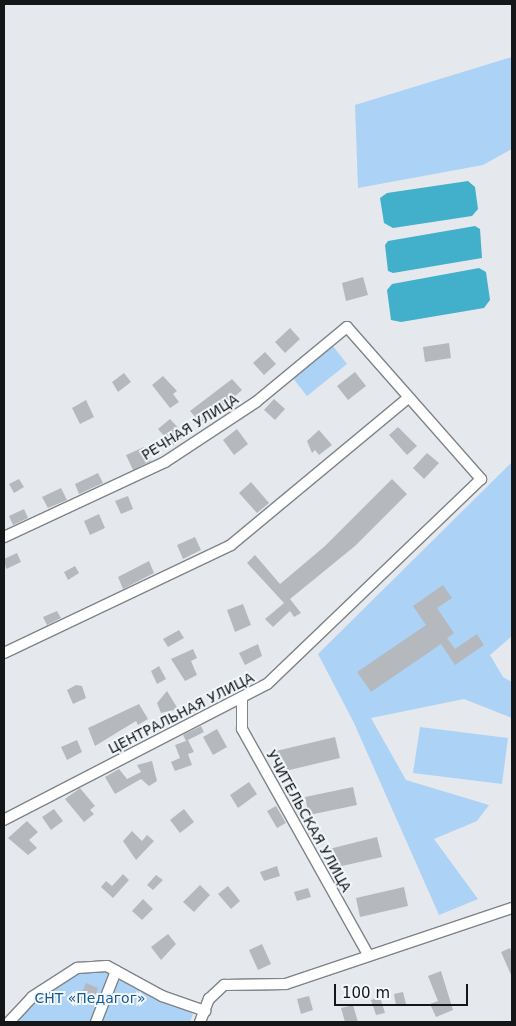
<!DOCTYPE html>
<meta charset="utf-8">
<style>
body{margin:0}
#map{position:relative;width:516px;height:1026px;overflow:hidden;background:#e5e9ee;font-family:"DejaVu Sans",sans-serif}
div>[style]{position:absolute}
.green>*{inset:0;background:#acd2f6}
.water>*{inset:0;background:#42b0ca}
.building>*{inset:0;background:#b5b9be}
.roads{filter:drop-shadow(1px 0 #7f8488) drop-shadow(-1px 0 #7f8488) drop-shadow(0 1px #7f8488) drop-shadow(0 -1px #7f8488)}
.minor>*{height:10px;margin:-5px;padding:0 5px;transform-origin:5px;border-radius:5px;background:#fff}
span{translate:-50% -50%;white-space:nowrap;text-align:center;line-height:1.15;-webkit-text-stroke:4px #f2f7fb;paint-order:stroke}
.street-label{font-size:14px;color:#141618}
.park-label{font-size:14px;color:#175a8f}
.frame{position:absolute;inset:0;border:5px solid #141618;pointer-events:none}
.scale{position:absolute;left:334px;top:984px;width:134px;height:22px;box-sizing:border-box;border:2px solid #141618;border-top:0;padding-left:6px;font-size:15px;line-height:18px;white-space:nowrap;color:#141618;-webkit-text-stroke:4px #f2f7fb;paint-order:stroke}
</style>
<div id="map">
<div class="green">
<div style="clip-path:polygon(512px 57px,512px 149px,483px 165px,358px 188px,355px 105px)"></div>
<div style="clip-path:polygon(332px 345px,347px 364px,307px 396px,292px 377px)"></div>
<div style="clip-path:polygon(512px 462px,512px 636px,490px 655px,503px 677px,512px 682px,512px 718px,464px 699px,371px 718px,406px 780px,489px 805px,477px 821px,434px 839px,478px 899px,439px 915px,354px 723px,318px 654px)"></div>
<div style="clip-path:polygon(420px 727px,508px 738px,502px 784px,413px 773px)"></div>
<div style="clip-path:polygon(76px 972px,105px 972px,193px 1014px,190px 1022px,13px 1022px,33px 1001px)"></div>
</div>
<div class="water">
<div style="clip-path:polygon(468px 181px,475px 187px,478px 209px,472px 216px,393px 228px,384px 223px,380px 198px,387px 193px)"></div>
<div style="clip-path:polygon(475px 226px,480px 229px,482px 258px,393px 273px,388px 271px,385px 245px,388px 241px)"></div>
<div style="clip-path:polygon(479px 268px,486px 272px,490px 300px,484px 308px,401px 322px,391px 320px,387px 290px,392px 284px)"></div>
</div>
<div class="building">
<div style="clip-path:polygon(363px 277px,368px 295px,346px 301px,342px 283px)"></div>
<div style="clip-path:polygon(290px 328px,300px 339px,285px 353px,275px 342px)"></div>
<div style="clip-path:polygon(449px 343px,451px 358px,425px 362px,423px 347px)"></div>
<div style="clip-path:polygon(265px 352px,276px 364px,264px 375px,253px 363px)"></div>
<div style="clip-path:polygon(355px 372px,366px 386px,348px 400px,337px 386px)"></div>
<div style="clip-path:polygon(124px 373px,131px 382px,118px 392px,112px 382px)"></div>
<div style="clip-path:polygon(163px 376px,177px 391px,173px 394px,179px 402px,170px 408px,152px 385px)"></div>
<div style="clip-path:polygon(232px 379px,242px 390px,202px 425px,190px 411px)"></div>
<div style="clip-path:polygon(274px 399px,285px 409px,275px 420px,264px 410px)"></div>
<div style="clip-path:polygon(86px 400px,94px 417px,80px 424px,72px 408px)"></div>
<div style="clip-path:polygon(170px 419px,185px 435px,173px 446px,158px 429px)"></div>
<div style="clip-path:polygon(398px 427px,417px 446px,407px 455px,389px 435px)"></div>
<div style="clip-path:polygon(237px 429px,248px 444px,234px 455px,223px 440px)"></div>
<div style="clip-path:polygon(319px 430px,332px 445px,319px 455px,315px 450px,312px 453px,307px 441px)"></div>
<div style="clip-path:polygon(144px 447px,151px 461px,133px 470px,126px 455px)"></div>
<div style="clip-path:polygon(427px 453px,439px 463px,424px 479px,413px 468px)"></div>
<div style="clip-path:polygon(98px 473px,103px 483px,79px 494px,75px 484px)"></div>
<div style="clip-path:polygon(19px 479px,24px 487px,14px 493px,9px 484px)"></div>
<div style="clip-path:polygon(392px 479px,407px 494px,355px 546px,290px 599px,301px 613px,294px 617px,290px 611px,273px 627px,265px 619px,284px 603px,247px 563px,255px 555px,280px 584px,325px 546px)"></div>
<div style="clip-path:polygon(251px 482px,269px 503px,257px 513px,239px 493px)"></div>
<div style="clip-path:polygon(61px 488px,67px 500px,48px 508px,42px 497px)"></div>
<div style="clip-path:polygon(128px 496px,133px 509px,121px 514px,115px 501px)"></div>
<div style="clip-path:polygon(24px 509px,28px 518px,13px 525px,9px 516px)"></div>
<div style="clip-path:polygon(99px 514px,105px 528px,90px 535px,84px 521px)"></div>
<div style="clip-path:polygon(195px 537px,201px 550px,183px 559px,177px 545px)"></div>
<div style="clip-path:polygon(17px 553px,21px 562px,6px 569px,4px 559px)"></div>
<div style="clip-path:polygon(149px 561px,154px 573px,123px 589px,118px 577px)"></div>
<div style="clip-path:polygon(75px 566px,79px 573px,68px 580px,64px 572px)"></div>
<div style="clip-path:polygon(443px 585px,452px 598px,437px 608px,454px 633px,447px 638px,455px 649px,477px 634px,484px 645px,455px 665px,441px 644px,371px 692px,357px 672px,426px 625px,413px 606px)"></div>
<div style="clip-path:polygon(243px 604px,251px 625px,235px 632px,227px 610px)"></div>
<div style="clip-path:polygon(57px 611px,61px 618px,47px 625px,43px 617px)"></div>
<div style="clip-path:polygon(179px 630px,184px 638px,168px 647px,163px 639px)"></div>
<div style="clip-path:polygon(258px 644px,262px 656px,245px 665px,239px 653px)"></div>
<div style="clip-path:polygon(193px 649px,197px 658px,191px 661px,197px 675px,185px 681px,171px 659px)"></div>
<div style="clip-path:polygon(159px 666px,166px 679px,157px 684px,151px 671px)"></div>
<div style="clip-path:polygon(76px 685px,82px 686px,86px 698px,73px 704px,67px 690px)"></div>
<div style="clip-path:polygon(167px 691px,178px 709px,161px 713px,157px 703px)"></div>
<div style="clip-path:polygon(139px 704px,148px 719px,138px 725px,136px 721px,95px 746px,88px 728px)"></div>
<div style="clip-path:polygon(201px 726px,204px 732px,188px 740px,194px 752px,188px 754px,192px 765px,175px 771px,171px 762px,180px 758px,175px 745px,186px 741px,183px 735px)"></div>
<div style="clip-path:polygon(217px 729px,227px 747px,213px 755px,203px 737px)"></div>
<div style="clip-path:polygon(335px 737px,340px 758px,281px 772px,276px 751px)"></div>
<div style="clip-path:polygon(77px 740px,82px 752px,67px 760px,61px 747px)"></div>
<div style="clip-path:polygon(152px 761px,157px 781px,149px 786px,141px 779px,115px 794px,105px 777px,119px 769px,127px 779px,141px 772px,137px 765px)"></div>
<div style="clip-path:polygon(249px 782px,257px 794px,238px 808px,230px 795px)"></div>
<div style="clip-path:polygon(353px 787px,357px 805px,309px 815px,305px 797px)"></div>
<div style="clip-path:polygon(80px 788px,95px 806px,90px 810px,94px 814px,84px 822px,65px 799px)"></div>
<div style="clip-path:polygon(276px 806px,286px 823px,277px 828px,267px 811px)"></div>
<div style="clip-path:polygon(54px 809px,63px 821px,51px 830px,42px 817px)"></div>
<div style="clip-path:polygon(184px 809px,194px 822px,180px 833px,170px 820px)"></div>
<div style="clip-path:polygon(27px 821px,38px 832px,29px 840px,37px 848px,28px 855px,8px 838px)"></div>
<div style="clip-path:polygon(132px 831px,142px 841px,147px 835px,154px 841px,136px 860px,123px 841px)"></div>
<div style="clip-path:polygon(377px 837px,382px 857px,333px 868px,329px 849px)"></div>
<div style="clip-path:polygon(277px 866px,280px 876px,264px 881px,260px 872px)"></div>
<div style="clip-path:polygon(123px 874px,129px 880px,113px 898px,101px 887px,106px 881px,112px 886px)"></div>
<div style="clip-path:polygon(156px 875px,163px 880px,153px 890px,147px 885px)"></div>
<div style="clip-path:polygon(200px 885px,210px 895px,194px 912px,183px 902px)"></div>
<div style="clip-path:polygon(228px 886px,240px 901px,231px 909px,218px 894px)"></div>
<div style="clip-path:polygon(404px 887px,408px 906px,360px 917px,356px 898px)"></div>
<div style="clip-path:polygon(308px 888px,311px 897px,297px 901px,294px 892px)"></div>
<div style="clip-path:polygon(143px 899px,153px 909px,142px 920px,132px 911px)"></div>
<div style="clip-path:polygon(168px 934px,176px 944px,161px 960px,151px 947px)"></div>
<div style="clip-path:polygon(262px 944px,271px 964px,258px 970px,249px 950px)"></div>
<div style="clip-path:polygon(510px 948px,512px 954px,512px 977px,501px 952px)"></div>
<div style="clip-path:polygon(441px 971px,453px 1010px,436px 1017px,430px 1004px,438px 1001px,428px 976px)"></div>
<div style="clip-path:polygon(86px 983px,98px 988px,92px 1005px,79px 1000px)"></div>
<div style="clip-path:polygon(403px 992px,406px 1004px,396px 1006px,394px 994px)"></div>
<div style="clip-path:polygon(309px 996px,313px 1010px,301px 1014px,297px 999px)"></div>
<div style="clip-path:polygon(380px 997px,385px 1013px,376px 1015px,371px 1000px)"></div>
<div style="clip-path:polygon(353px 1005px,358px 1022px,345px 1022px,341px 1008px)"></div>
</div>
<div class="roads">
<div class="minor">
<div style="left:4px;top:537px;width:178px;rotate:-25deg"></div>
<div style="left:165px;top:462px;width:109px;rotate:-33.4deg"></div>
<div style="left:256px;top:402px;width:118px;rotate:-39.5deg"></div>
<div style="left:347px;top:327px;width:203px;rotate:48.6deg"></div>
<div style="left:481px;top:479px;width:296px;rotate:136.2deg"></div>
<div style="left:267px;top:684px;width:296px;rotate:152.7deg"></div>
<div style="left:4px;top:653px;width:251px;rotate:-25.4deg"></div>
<div style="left:231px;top:545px;width:230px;rotate:-39.7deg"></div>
<div style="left:242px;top:697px;width:32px;rotate:90deg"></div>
<div style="left:242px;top:729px;width:258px;rotate:60.8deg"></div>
<div style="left:9px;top:1022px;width:34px;rotate:-47deg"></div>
<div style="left:32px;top:997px;width:54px;rotate:-32.8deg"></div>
<div style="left:77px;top:968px;width:30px;rotate:-4deg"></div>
<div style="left:107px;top:966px;width:63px;rotate:28.6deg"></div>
<div style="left:162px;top:996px;width:46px;rotate:19.2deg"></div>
<div style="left:96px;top:1022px;width:55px;rotate:-68.6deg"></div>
<div style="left:200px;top:1022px;width:25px;rotate:-69deg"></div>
<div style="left:209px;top:999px;width:21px;rotate:-43deg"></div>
<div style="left:224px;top:985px;width:62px;rotate:-0.9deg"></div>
<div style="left:286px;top:984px;width:238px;rotate:-18.6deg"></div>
</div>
</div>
<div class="street-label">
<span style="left:190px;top:427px;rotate:-32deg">РЕЧНАЯ УЛИЦА</span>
<span style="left:181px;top:713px;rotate:-27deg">ЦЕНТРАЛЬНАЯ УЛИЦА</span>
<span style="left:309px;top:821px;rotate:61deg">УЧИТЕЛЬСКАЯ УЛИЦА</span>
</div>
<div class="park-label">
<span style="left:90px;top:998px">СНТ «Педагог»</span>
</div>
<div class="frame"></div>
<div class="scale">100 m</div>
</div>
